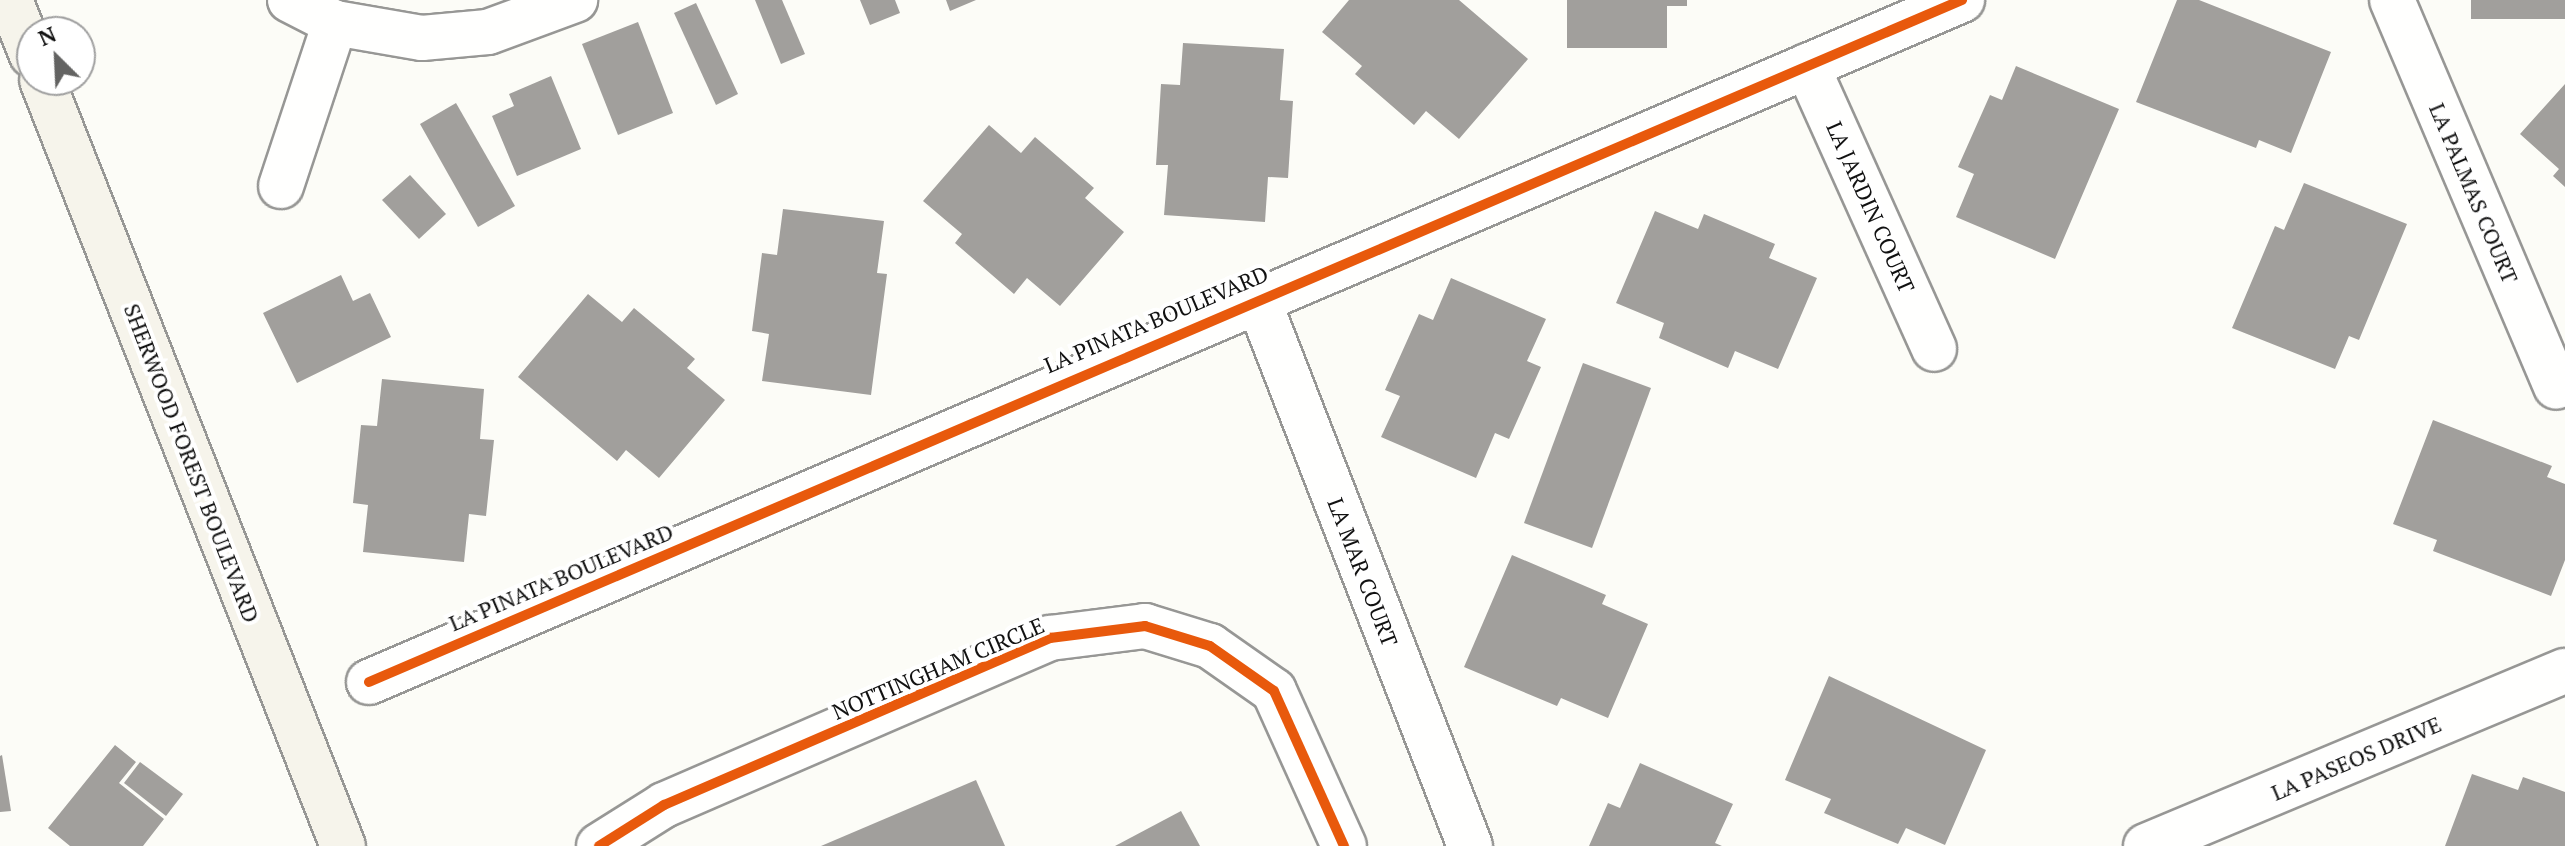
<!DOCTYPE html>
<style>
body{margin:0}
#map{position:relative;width:2565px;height:846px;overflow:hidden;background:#fcfcf7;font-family:"PT Serif",serif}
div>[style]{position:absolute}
.building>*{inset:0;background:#a19f9c}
.roads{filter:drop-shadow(2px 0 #979795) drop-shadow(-2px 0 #979795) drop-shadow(0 2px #979795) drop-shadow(0 -2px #979795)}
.street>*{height:44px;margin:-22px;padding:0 22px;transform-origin:22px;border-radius:22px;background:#fffffe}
.secondary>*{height:44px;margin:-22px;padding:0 22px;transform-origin:22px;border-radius:22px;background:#f6f4eb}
.cycleway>*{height:10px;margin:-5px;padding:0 5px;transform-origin:5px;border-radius:5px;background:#e8590c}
span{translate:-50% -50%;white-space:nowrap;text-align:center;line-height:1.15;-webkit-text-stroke:8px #fff;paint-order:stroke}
.street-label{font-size:22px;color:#111}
.north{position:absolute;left:16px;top:16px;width:80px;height:80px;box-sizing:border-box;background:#fff;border:2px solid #a0a0a0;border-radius:50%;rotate:336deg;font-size:22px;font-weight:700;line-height:32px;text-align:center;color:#111}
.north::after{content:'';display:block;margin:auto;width:28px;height:36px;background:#636362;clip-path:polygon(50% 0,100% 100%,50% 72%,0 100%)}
</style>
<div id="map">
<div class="building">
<div style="clip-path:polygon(755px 0,782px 0,805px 54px,781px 64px)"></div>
<div style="clip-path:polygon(860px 0,895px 0,900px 13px,870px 25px)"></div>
<div style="clip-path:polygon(946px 0,976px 0,950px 11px)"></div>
<div style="clip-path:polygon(1349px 0,1459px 0,1528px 59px,1459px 139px,1426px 111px,1414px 125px,1355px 74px,1362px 66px,1322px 32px)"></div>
<div style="clip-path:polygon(1567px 0,1687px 0,1687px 6px,1667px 6px,1667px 48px,1567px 48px)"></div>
<div style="clip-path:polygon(2177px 0,2199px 0,2331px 52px,2291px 153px,2259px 140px,2256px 148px,2136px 102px)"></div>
<div style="clip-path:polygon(2471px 0,2565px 0,2565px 19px,2471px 19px)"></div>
<div style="clip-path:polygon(696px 3px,738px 94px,716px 105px,674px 13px)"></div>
<div style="clip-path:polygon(638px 22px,673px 113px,618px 135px,582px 44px)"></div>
<div style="clip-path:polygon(1183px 43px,1284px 49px,1280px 100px,1293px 101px,1288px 178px,1268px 177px,1265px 222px,1164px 215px,1168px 165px,1156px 165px,1161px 84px,1180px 85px)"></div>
<div style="clip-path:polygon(2016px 66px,2119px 109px,2055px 259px,1956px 217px,1974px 174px,1958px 167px,1990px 95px,2002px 100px)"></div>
<div style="clip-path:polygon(551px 76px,581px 149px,517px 176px,492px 116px,514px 106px,509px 94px)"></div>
<div style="clip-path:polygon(2565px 84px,2565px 187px,2553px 176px,2559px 169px,2520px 134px)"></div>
<div style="clip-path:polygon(456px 103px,515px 206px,478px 227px,420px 124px)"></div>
<div style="clip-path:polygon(989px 125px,1021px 153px,1035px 137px,1094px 188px,1085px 198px,1124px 232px,1060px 306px,1027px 278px,1014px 294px,955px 243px,962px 234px,923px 201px)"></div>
<div style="clip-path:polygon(410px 175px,446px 214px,419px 239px,382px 200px)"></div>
<div style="clip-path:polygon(2304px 183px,2407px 224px,2359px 340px,2349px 336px,2335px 369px,2232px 328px,2275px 226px,2284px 230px)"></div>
<div style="clip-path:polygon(783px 209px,884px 221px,877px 273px,887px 274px,871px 395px,762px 381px,769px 334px,752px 331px,762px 253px,777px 255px)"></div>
<div style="clip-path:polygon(1655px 211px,1698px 229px,1704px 214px,1775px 244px,1769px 258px,1817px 278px,1778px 369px,1735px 351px,1728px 368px,1659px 338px,1664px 323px,1616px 303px)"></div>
<div style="clip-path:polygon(341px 275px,353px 301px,370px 293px,391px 337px,297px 383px,263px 313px)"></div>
<div style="clip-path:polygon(1451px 278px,1546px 319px,1527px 361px,1541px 367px,1509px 439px,1495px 433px,1476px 478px,1381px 437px,1400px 396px,1385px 390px,1419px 314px,1433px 320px)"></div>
<div style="clip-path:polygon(588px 294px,622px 322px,634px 308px,695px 359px,687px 368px,725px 400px,659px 478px,626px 450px,617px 461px,518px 377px)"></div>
<div style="clip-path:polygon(1583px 363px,1651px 388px,1592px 548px,1524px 523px)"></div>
<div style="clip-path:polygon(382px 379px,484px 389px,480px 439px,494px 440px,486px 516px,469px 514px,464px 562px,363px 552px,368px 505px,353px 503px,361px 425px,377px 426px)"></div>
<div style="clip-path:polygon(2433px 420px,2552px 466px,2547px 477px,2565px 484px,2565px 560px,2551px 596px,2433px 551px,2437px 540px,2393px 524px)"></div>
<div style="clip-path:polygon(1512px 555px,1606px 595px,1602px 604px,1648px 624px,1608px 718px,1561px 698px,1557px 706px,1464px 667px)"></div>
<div style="clip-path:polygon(1829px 676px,1986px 750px,1945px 845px,1906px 828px,1898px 844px,1824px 813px,1831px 799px,1785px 780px)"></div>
<div style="clip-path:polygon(115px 745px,136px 762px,119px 783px,164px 819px,143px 846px,70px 846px,48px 828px)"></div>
<div style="clip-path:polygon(2px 755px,11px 811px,0 812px,0 756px)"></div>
<div style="clip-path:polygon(140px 762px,183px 794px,166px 816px,124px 783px)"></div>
<div style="clip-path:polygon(1640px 763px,1733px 804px,1715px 843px,1722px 846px,1589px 846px,1608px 803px,1620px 808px)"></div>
<div style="clip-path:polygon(2472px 774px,2518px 790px,2523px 777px,2565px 792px,2565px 846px,2445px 846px)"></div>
<div style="clip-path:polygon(976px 780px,1005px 846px,821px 846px)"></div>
<div style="clip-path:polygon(1181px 811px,1200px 846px,1115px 846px)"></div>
</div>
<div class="roads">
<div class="street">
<div style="left:290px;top:0;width:51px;rotate:27.1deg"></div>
<div style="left:335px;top:23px;width:88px;rotate:9.8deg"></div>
<div style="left:422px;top:38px;width:66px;rotate:-5.2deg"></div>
<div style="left:488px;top:32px;width:93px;rotate:-20.2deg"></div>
<div style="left:2392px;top:0;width:420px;rotate:67deg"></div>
<div style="left:1807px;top:66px;width:310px;rotate:65.8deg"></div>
<div style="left:281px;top:186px;width:172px;rotate:-71.7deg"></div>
<div style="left:1257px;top:297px;width:589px;rotate:68.79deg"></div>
<div style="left:369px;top:682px;width:1733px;rotate:-23.18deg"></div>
<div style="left:599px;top:846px;width:77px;rotate:-32.2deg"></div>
<div style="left:664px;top:805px;width:421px;rotate:-23.4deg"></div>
<div style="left:1050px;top:638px;width:96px;rotate:-7.2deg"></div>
<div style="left:1145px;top:626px;width:68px;rotate:17.1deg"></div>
<div style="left:1210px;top:646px;width:78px;rotate:35.1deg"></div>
<div style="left:1274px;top:691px;width:170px;rotate:65.7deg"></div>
<div style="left:2146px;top:846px;width:454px;rotate:-22.7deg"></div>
</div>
<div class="secondary">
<div style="left:10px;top:0;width:59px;rotate:68.2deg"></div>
<div style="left:42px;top:80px;width:823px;rotate:68.55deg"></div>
</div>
</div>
<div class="cycleway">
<div style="left:369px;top:682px;width:1733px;rotate:-23.18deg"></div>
<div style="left:599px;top:846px;width:77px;rotate:-32.2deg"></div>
<div style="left:664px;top:805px;width:421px;rotate:-23.4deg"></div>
<div style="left:1050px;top:638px;width:96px;rotate:-7.2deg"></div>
<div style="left:1145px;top:626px;width:68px;rotate:17.1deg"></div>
<div style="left:1210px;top:646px;width:78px;rotate:35.1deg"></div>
<div style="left:1274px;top:691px;width:170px;rotate:65.7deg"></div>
</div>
<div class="street-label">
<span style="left:2474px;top:193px;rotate:67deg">LA PALMAS COURT</span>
<span style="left:1871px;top:207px;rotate:66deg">LA JARDIN COURT</span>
<span style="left:1156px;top:319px;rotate:-23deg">LA PINATA BOULEVARD</span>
<span style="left:192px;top:463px;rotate:69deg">SHERWOOD FOREST BOULEVARD</span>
<span style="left:1363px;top:572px;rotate:69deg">LA MAR COURT</span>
<span style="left:561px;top:577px;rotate:-23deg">LA PINATA BOULEVARD</span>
<span style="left:938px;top:668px;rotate:-23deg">NOTTINGHAM CIRCLE</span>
<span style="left:2356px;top:758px;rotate:-23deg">LA PASEOS DRIVE</span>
</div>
<div class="north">N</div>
</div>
